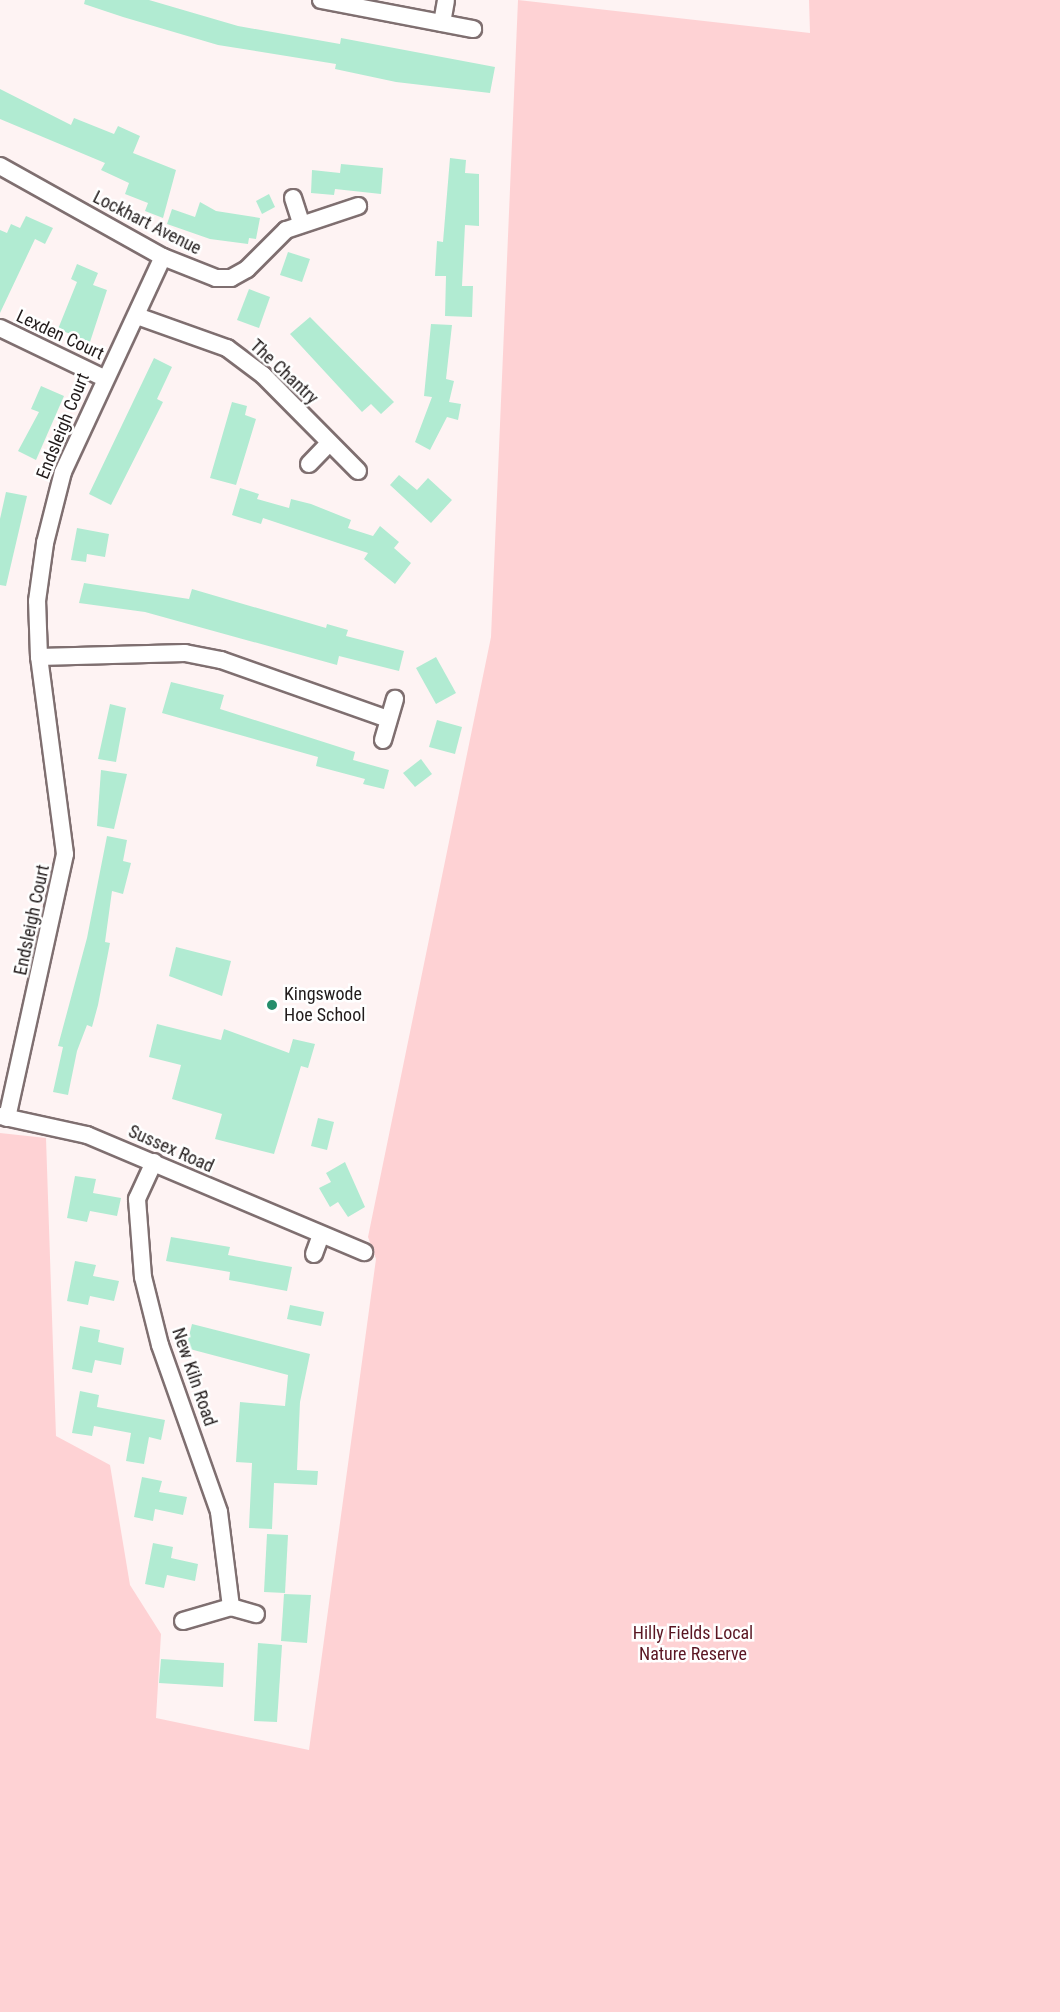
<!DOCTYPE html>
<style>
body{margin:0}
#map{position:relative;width:1060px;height:2012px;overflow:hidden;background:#fef3f3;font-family:"Roboto Condensed",sans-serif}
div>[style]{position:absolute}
.green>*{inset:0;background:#fed2d4}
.building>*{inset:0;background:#b1ebd2}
.roads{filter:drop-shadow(2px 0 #7f6f70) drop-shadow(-2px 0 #7f6f70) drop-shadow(0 2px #7f6f70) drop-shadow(0 -2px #7f6f70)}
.street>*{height:16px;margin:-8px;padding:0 8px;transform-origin:8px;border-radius:8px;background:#fff}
.dots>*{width:16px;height:16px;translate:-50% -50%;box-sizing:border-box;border:3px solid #fff;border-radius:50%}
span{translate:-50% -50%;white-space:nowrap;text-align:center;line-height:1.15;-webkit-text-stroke:5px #fff;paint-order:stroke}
.street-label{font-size:18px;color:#211b1b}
.poi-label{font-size:18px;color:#211b1b}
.left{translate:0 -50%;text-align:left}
.park-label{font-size:18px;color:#5a1622}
</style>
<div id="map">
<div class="green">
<div style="clip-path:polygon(518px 0,810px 33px,809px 0,1060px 0,1060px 2012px,0 2012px,0 1133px,46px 1138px,56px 1436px,110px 1465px,130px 1585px,161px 1634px,156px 1718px,309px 1750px,376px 1259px,368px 1237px,491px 637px)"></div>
</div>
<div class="building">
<div style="clip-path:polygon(85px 0,149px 0,238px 26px,340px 44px,341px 38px,495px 67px,490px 93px,396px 82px,335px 69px,336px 64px,218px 45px,123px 17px,84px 4px)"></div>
<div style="clip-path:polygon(0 89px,71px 125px,74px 118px,114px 134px,118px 126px,140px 136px,133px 153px,176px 170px,163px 218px,145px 211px,148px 203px,125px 194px,129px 183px,101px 170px,105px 163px,0 119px)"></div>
<div style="clip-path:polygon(450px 158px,466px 160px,465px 173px,479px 174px,479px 226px,465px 225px,462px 286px,473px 286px,472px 317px,445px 316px,446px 276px,435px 276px,437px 241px,443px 242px)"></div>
<div style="clip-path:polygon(341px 164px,383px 168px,381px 194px,335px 189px,334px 195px,311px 193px,312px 170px,340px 173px)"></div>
<div style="clip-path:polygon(269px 194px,275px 207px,262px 214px,256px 201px)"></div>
<div style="clip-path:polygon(200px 202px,216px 211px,260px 218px,256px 239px,249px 238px,248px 244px,210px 239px,167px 224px,172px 209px,195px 217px)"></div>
<div style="clip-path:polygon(26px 216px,53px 228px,45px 244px,35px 239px,0 313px,0 230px,7px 233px,11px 224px,20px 228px)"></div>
<div style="clip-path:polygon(288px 252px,310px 259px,302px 282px,280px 275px)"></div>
<div style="clip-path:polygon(77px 264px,98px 273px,93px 285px,107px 290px,90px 342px,58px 329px,77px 282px,71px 279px)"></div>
<div style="clip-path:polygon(249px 289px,270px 297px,259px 328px,237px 320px)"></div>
<div style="clip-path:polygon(310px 317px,394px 402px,381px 414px,371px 404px,362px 412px,290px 334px)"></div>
<div style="clip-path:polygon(431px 324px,452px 325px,446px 379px,454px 381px,449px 402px,461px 404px,458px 420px,447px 417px,430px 450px,415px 442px,432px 397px,424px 396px)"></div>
<div style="clip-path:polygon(154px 358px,172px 367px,157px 399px,163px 402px,111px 505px,89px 494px)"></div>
<div style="clip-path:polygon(41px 386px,64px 396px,36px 460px,18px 451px,39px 412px,31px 409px)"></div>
<div style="clip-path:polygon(232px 402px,247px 406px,245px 415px,256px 419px,236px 485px,210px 478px)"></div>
<div style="clip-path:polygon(399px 475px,417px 490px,428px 478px,452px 500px,431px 523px,390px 485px)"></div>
<div style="clip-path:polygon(240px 488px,259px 494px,257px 499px,289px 508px,291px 499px,311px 504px,351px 520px,348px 528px,373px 536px,380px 526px,399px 542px,394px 548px,411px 563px,395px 584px,364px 559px,368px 553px,263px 518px,261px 524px,232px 515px)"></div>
<div style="clip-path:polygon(6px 492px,27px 496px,6px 586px,0 585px,0 519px)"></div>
<div style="clip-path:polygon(77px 528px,109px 534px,105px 557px,87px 554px,86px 562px,71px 560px)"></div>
<div style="clip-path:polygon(84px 583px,189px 599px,192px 589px,326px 628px,327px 624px,348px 630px,346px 636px,404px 651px,399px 671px,339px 656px,337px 665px,145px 612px,79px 603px)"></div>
<div style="clip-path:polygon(436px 657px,456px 693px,436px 704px,416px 668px)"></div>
<div style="clip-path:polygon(171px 682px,224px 695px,220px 709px,355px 752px,353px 760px,389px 770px,384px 789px,363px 784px,365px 779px,316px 766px,318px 757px,162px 713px)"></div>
<div style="clip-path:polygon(110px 704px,126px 708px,116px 762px,98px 759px)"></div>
<div style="clip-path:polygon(437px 720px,462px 727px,455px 754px,429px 747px)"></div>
<div style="clip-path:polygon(421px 759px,432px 774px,415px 787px,403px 773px)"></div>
<div style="clip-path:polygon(101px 770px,127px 774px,114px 829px,97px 826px)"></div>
<div style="clip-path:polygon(107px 836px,127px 840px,123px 861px,131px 863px,123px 894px,112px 891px,105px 942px,110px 943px,98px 1005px,92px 1027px,87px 1025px,77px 1051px,68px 1095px,53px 1092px,63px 1047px,58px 1046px,87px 938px)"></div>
<div style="clip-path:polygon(176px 947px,231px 961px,222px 996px,169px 976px)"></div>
<div style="clip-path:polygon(157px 1024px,221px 1040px,224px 1029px,289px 1053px,293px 1039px,315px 1044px,308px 1068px,301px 1066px,274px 1154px,215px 1139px,222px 1114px,172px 1099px,181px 1065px,149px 1057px)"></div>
<div style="clip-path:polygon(318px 1118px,334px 1122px,327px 1150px,311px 1146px)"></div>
<div style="clip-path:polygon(345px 1162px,365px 1207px,348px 1217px,338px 1202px,330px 1207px,319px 1188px,331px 1182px,326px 1173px)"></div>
<div style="clip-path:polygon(75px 1176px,96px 1179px,93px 1193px,121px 1198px,117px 1216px,90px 1211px,87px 1222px,67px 1218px)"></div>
<div style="clip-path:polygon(171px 1237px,230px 1247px,228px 1255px,292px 1267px,287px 1291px,229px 1280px,230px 1272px,166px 1261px)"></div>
<div style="clip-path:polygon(75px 1261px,96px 1265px,93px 1276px,119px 1281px,114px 1301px,90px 1296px,88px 1305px,67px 1301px)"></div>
<div style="clip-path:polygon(290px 1305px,324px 1312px,321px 1326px,287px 1319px)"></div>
<div style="clip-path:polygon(192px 1324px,310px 1354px,300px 1402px,297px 1470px,318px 1471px,317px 1485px,274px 1483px,272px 1529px,249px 1528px,252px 1463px,236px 1462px,240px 1402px,285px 1406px,288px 1375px,186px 1348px)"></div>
<div style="clip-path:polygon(80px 1326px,100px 1330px,98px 1342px,124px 1348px,121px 1365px,95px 1360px,92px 1373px,72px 1369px)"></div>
<div style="clip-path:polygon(80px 1391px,99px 1395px,97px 1407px,165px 1420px,161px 1440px,149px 1437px,144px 1464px,126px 1461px,131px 1433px,94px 1426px,92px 1436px,72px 1433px)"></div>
<div style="clip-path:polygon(142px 1477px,162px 1481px,159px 1492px,187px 1497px,183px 1515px,155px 1509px,153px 1521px,134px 1517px)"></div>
<div style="clip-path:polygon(267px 1534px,288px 1535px,285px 1593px,264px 1592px)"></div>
<div style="clip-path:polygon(153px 1543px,173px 1547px,171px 1558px,198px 1564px,195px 1581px,167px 1575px,164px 1588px,145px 1584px)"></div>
<div style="clip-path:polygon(284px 1594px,311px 1595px,307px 1643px,281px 1641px)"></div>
<div style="clip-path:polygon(258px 1643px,282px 1645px,277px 1722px,254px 1721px)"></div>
<div style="clip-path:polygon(161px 1659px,224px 1663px,223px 1687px,159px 1683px)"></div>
</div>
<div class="roads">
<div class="street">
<div style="left:321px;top:0;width:155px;rotate:10.8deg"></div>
<div style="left:442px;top:23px;width:22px;rotate:-80deg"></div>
<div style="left:0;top:166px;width:187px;rotate:29.2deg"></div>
<div style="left:163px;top:257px;width:57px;rotate:21.6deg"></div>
<div style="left:216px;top:278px;width:15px"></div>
<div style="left:231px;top:278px;width:18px;rotate:-29deg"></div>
<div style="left:247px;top:269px;width:55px;rotate:-45deg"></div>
<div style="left:286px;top:230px;width:76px;rotate:-18.4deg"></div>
<div style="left:293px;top:198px;width:26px;rotate:72deg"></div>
<div style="left:137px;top:316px;width:96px;rotate:19.6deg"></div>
<div style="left:227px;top:348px;width:45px;rotate:36.9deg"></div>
<div style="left:263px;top:375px;width:135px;rotate:45.3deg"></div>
<div style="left:0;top:328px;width:115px;rotate:25.7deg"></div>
<div style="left:309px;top:464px;width:29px;rotate:-46deg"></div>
<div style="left:39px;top:657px;width:146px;rotate:-1.6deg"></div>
<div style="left:185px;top:653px;width:37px;rotate:11deg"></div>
<div style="left:221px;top:660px;width:177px;rotate:19.5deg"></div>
<div style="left:383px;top:740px;width:43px;rotate:-73.7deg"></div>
<div style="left:0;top:1116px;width:89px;rotate:12.3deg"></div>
<div style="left:87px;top:1135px;width:301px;rotate:22.9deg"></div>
<div style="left:7px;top:1118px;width:270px;rotate:-77.6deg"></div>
<div style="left:65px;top:854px;width:199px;rotate:-97.5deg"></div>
<div style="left:39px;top:657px;width:56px;rotate:-92deg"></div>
<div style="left:37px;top:601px;width:59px;rotate:-82.1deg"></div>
<div style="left:45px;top:543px;width:73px;rotate:-75.8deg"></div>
<div style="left:63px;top:472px;width:237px;rotate:-65.1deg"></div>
<div style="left:154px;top:1162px;width:41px;rotate:114.7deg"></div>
<div style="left:137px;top:1199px;width:78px;rotate:85.6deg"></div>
<div style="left:143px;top:1277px;width:70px;rotate:76deg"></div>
<div style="left:160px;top:1345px;width:177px;rotate:70.5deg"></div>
<div style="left:219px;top:1512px;width:96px;rotate:82.8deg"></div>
<div style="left:314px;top:1254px;width:20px;rotate:-70deg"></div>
<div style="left:183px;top:1621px;width:50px;rotate:-16.3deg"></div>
<div style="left:231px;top:1607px;width:26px;rotate:16deg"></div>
</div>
</div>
<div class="dots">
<div style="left:272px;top:1005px;background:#248e6b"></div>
</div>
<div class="street-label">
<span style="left:147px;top:223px;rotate:27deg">Lockhart Avenue</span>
<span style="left:60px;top:335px;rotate:25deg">Lexden Court</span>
<span style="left:284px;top:372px;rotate:43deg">The Chantry</span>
<span style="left:63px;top:426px;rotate:-68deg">Endsleigh Court</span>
<span style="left:32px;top:920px;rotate:-78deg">Endsleigh Court</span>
<span style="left:171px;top:1149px;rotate:24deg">Sussex Road</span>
<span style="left:194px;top:1377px;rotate:71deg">New Kiln Road</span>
</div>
<div class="poi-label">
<span class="left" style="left:284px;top:1005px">Kingswode<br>Hoe School</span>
</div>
<div class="park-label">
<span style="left:693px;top:1644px">Hilly Fields Local<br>Nature Reserve</span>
</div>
</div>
